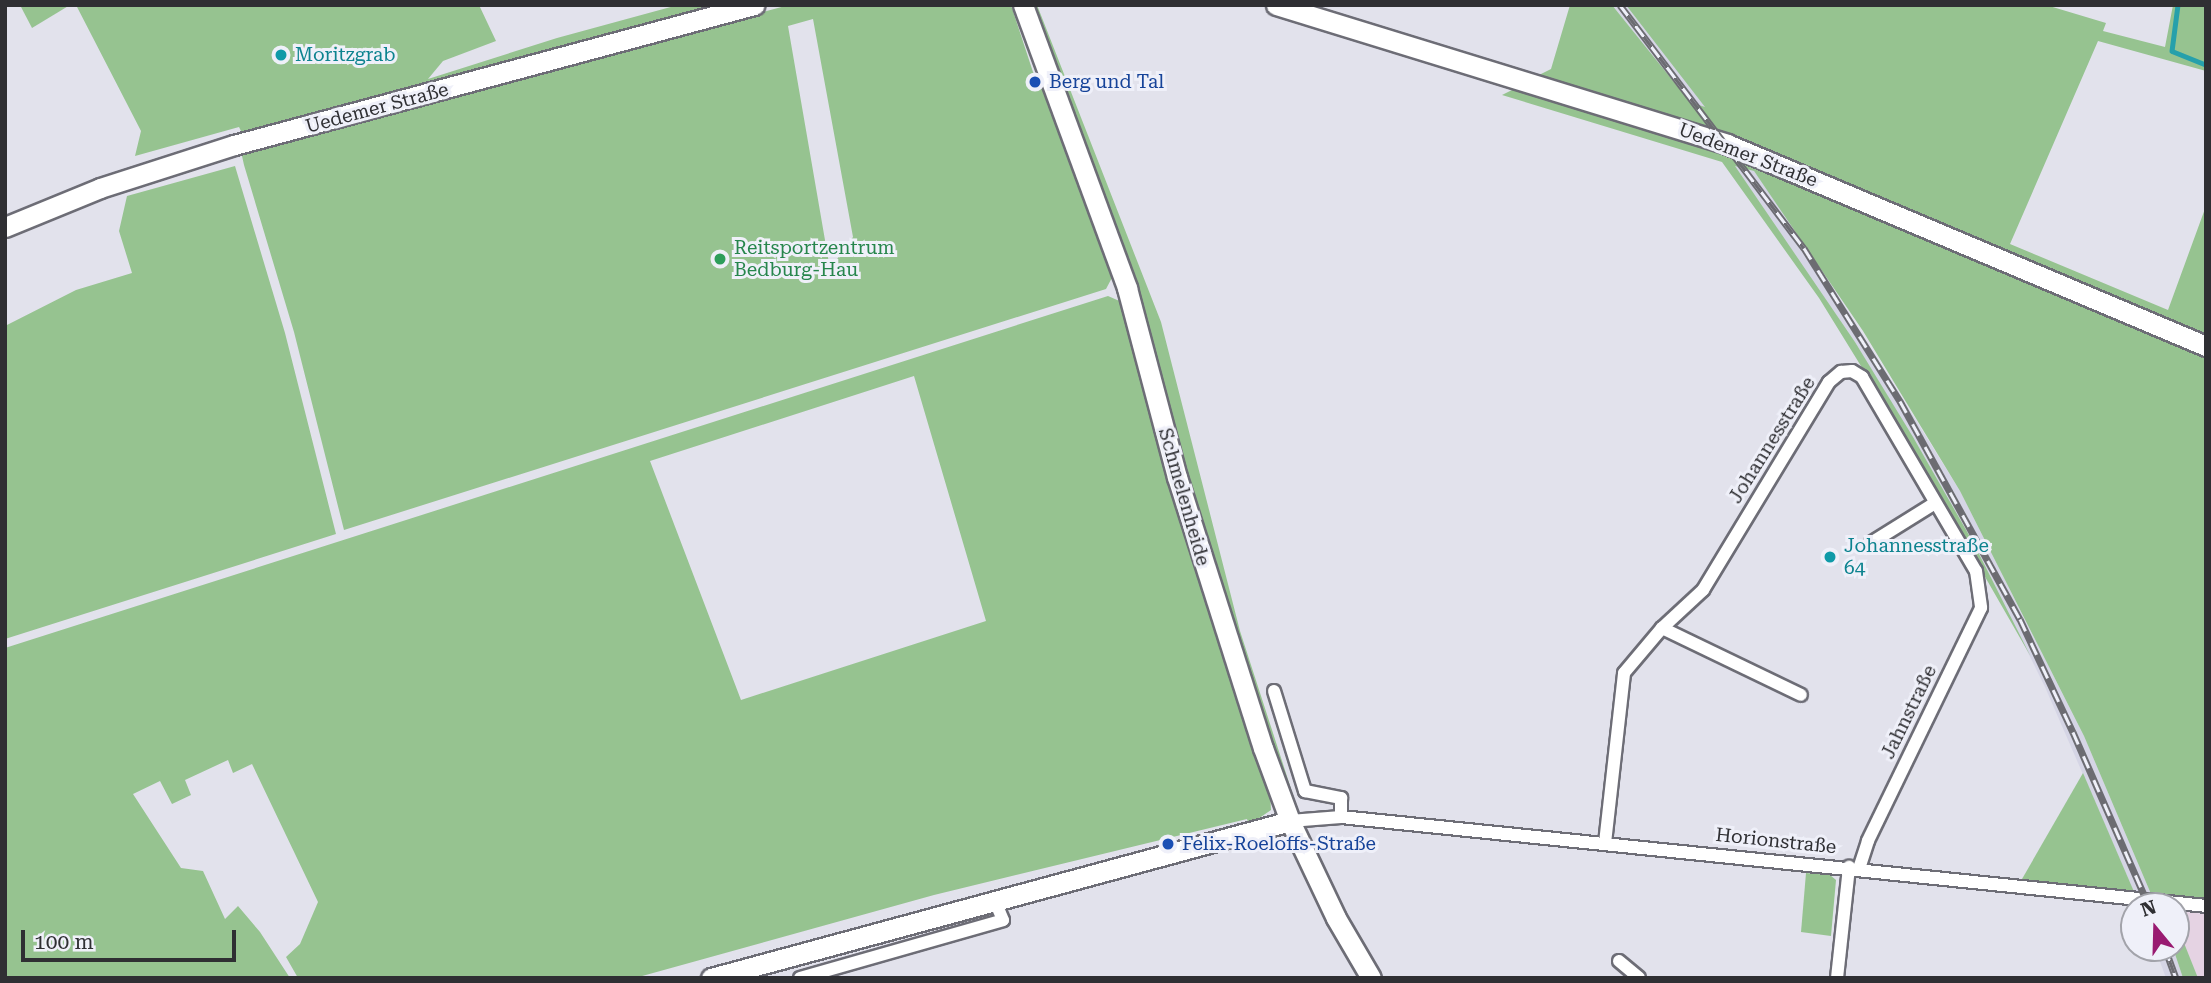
<!DOCTYPE html>
<meta charset="utf-8">
<style>
body{margin:0}
#map{position:relative;width:2211px;height:983px;overflow:hidden;background:#e2e2ec;font-family:"Roboto Serif",serif}
div>[style]{position:absolute}
.built>*{inset:0;background:#d5d5e5}
.medical>*{inset:0;background:#e5d3e3}
.green>*{inset:0;background:#96c390}
.stream>*{height:4.5px;margin:-2.25px;padding:0 2.25px;transform-origin:2.25px;border-radius:2.25px;background:#26a0ab}
.roads{filter:drop-shadow(2px 0 #6d6d76) drop-shadow(-2px 0 #6d6d76) drop-shadow(0 2px #6d6d76) drop-shadow(0 -2px #6d6d76)}
.street>*{height:12px;margin:-6px;padding:0 6px;transform-origin:6px;border-radius:6px;background:#fff}
.secondary>*{height:19px;margin:-9.5px;padding:0 9.5px;transform-origin:9.5px;border-radius:9.5px;background:#fff}
.rail>*{height:7px;margin-top:-3.5px;transform-origin:0;background:repeating-linear-gradient(90deg,#eff0f9 0 13px,#6c6c72 0 26px);box-sizing:border-box;border-block:2px solid #6c6c72}
.dots>*{width:19px;height:19px;translate:-50% -50%;box-sizing:border-box;border:4px solid #eff0f9;border-radius:50%}
span{translate:-50% -50%;white-space:nowrap;text-align:center;line-height:1.15;-webkit-text-stroke:6px #eff0f9;paint-order:stroke}
.culture-label{font-size:19px;color:#0d838f}
.left{translate:0 -50%;text-align:left}
.transit-label{font-size:19px;color:#164399}
.street-label{font-size:19px;color:#2f2f33}
.leisure-label{font-size:19px;color:#27864d}
.frame{position:absolute;inset:0;border:7px solid #2f2f33;pointer-events:none}
.north{position:absolute;left:2120px;top:892px;width:70px;height:70px;box-sizing:border-box;background:#eff0f9;border:2px solid #a2a3aa;border-radius:50%;rotate:341deg;font-size:19px;font-weight:700;line-height:28px;text-align:center;color:#2f2f33}
.north::after{content:'';display:block;margin:auto;width:24px;height:32px;background:#991a71;clip-path:polygon(50% 0,100% 100%,50% 72%,0 100%)}
.scale{position:absolute;left:21px;top:930px;width:215px;height:32px;box-sizing:border-box;border:4px solid #2f2f33;border-top:0;padding-left:9px;font-size:21px;line-height:24px;white-space:nowrap;color:#2f2f33;-webkit-text-stroke:5px #eff0f9;paint-order:stroke}
</style>
<div id="map">
<div class="built">
<div style="clip-path:polygon(1612px 5px,1626px 5px,1707px 108px,1690px 103px)"></div>
<div style="clip-path:polygon(1734px 165px,1754px 171px,1811px 252px,1960px 491px,2084px 736px,2151px 894px,2135px 894px,2045px 687px,1973px 542px,1855px 342px)"></div>
<div style="clip-path:polygon(2155px 948px,2173px 948px,2183px 978px,2166px 978px)"></div>
</div>
<div class="medical">
<div style="clip-path:polygon(2176px 911px,2206px 914px,2206px 978px,2198px 978px,2176px 925px)"></div>
</div>
<div class="green">
<div style="clip-path:polygon(20px 5px,70px 5px,32px 28px)"></div>
<div style="clip-path:polygon(76px 5px,479px 5px,496px 41px,443px 61px,428px 79px,557px 38px,678px 5px,730px 5px,243px 135px,239px 127px,135px 156px,141px 131px)"></div>
<div style="clip-path:polygon(evenodd,789px 5px,1011px 5px,1033px 72px,1059px 118px,1115px 272px,1106px 289px,344px 530px,294px 332px,244px 165px,242px 156px,248px 149px,789px 5px,813px 19px,853px 237px,830px 269px,788px 26px,813px 19px)"></div>
<div style="clip-path:polygon(1032px 5px,1037px 5px,1161px 322px,1240px 631px,1294px 798px,1287px 796px)"></div>
<div style="clip-path:polygon(1570px 5px,1612px 5px,1690px 102px,1705px 107px,1626px 5px,2046px 5px,2106px 23px,2103px 31px,2165px 47px,2173px 5px,2206px 5px,2206px 71px,2098px 41px,2010px 244px,2168px 310px,2206px 206px,2206px 336px,1736px 141px,1533px 78px,1551px 69px)"></div>
<div style="clip-path:polygon(1518px 87px,1727px 152px,2206px 353px,2206px 898px,2151px 894px,2084px 736px,1960px 491px,1863px 331px,1754px 171px,1735px 166px,1855px 342px,1913px 437px,1973px 542px,2031px 657px,1906px 439px,1819px 298px,1722px 162px,1502px 95px)"></div>
<div style="clip-path:polygon(235px 166px,285px 333px,336px 534px,5px 639px,5px 326px,76px 290px,132px 273px,119px 231px,127px 196px)"></div>
<div style="clip-path:polygon(evenodd,1108px 296px,1124px 303px,1270px 791px,1271px 810px,1249px 825px,1247px 819px,934px 895px,635px 978px,298px 978px,286px 957px,300px 944px,318px 902px,252px 764px,233px 773px,228px 760px,185px 780px,191px 795px,172px 804px,160px 781px,133px 794px,181px 868px,203px 871px,225px 919px,238px 906px,260px 932px,290px 978px,5px 978px,5px 648px,1108px 296px,914px 376px,986px 621px,741px 700px,650px 461px,914px 376px)"></div>
<div style="clip-path:polygon(2083px 773px,2135px 894px,2022px 879px)"></div>
<div style="clip-path:polygon(1806px 873px,1830px 875px,1836px 880px,1831px 936px,1801px 932px)"></div>
<div style="clip-path:polygon(2176px 925px,2180px 933px,2198px 978px,2183px 978px,2173px 948px,2176px 948px)"></div>
</div>
<div class="stream">
<div style="left:2178px;top:5px;width:46px;rotate:97.4deg"></div>
<div style="left:2172px;top:51px;width:37px;rotate:22deg"></div>
</div>
<div class="roads">
<div class="street">
<div style="left:1871px;top:543px;width:75px;rotate:-32deg"></div>
<div style="left:1662px;top:628px;width:154px;rotate:25.7deg"></div>
<div style="left:1274px;top:691px;width:105px;rotate:72.8deg"></div>
<div style="left:1305px;top:791px;width:37px;rotate:11deg"></div>
<div style="left:1341px;top:798px;width:19px;rotate:90deg"></div>
<div style="left:1290px;top:821px;width:51px;rotate:-4.5deg"></div>
<div style="left:1341px;top:817px;width:870px;rotate:5.87deg"></div>
<div style="left:1605px;top:843px;width:171px;rotate:-83.6deg"></div>
<div style="left:1624px;top:673px;width:59px;rotate:-49.8deg"></div>
<div style="left:1662px;top:628px;width:56px;rotate:-42.8deg"></div>
<div style="left:1703px;top:590px;width:243px;rotate:-58.8deg"></div>
<div style="left:1829px;top:382px;width:16px;rotate:-40deg"></div>
<div style="left:1841px;top:372px;width:11px;rotate:-5deg"></div>
<div style="left:1852px;top:371px;width:12px;rotate:31deg"></div>
<div style="left:1862px;top:377px;width:225px;rotate:59.6deg"></div>
<div style="left:1976px;top:571px;width:37px;rotate:82deg"></div>
<div style="left:1981px;top:608px;width:259px;rotate:115.9deg"></div>
<div style="left:1868px;top:841px;width:28px;rotate:108deg"></div>
<div style="left:1619px;top:961px;width:26px;rotate:40deg"></div>
<div style="left:800px;top:978px;width:211px;rotate:-15.9deg"></div>
<div style="left:1003px;top:920px;width:23px;rotate:-113deg"></div>
<div style="left:1837px;top:978px;width:112px;rotate:-83.8deg"></div>
</div>
<div class="secondary">
<div style="left:1023px;top:5px;width:302px;rotate:69.8deg"></div>
<div style="left:1127px;top:288px;width:196px;rotate:75.2deg"></div>
<div style="left:1177px;top:477px;width:284px;rotate:72.4deg"></div>
<div style="left:1263px;top:748px;width:78px;rotate:69.7deg"></div>
<div style="left:1290px;top:821px;width:107px;rotate:64.6deg"></div>
<div style="left:1336px;top:918px;width:69px;rotate:59.7deg"></div>
<div style="left:1276px;top:5px;width:472px;rotate:17.1deg"></div>
<div style="left:1727px;top:144px;width:520px;rotate:22.87deg"></div>
<div style="left:5px;top:227px;width:103px;rotate:-22.3deg"></div>
<div style="left:100px;top:188px;width:141px;rotate:-17.8deg"></div>
<div style="left:234px;top:145px;width:539px;rotate:-15.07deg"></div>
<div style="left:711px;top:978px;width:600px;rotate:-15.17deg"></div>
</div>
</div>
<div class="rail">
<div style="left:1620px;top:5px;width:305px;rotate:52.9deg"></div>
<div style="left:1804px;top:248px;width:181px;rotate:57.9deg"></div>
<div style="left:1900px;top:401px;width:249px;rotate:61.2deg"></div>
<div style="left:2020px;top:619px;width:125px;rotate:64.9deg"></div>
<div style="left:2073px;top:732px;width:190px;rotate:66.4deg"></div>
<div style="left:2165px;top:948px;width:32px;rotate:70deg"></div>
</div>
<div class="dots">
<div style="left:281px;top:55px;background:#0f9aa8"></div>
<div style="left:1035px;top:82px;background:#1a4fb4"></div>
<div style="left:720px;top:259px;background:#2e9e5b"></div>
<div style="left:1830px;top:557px;background:#0f9aa8"></div>
<div style="left:1168px;top:844px;background:#1a4fb4"></div>
</div>
<div class="culture-label">
<span class="left" style="left:295px;top:55px">Moritzgrab</span>
<span class="left" style="left:1844px;top:557px">Johannesstraße<br>64</span>
</div>
<div class="transit-label">
<span class="left" style="left:1049px;top:82px">Berg und Tal</span>
<span class="left" style="left:1182px;top:844px">Felix-Roeloffs-Straße</span>
</div>
<div class="street-label">
<span style="left:377px;top:108px;rotate:-15deg">Uedemer Straße</span>
<span style="left:1748px;top:155px;rotate:21deg">Uedemer Straße</span>
<span style="left:1772px;top:440px;rotate:-58deg">Johannesstraße</span>
<span style="left:1184px;top:497px;rotate:74deg">Schmelenheide</span>
<span style="left:1909px;top:712px;rotate:-64deg">Jahnstraße</span>
<span style="left:1776px;top:841px;rotate:6deg">Horionstraße</span>
</div>
<div class="leisure-label">
<span class="left" style="left:734px;top:259px">Reitsportzentrum<br>Bedburg-Hau</span>
</div>
<div class="frame"></div>
<div class="north">N</div>
<div class="scale">100 m</div>
</div>
